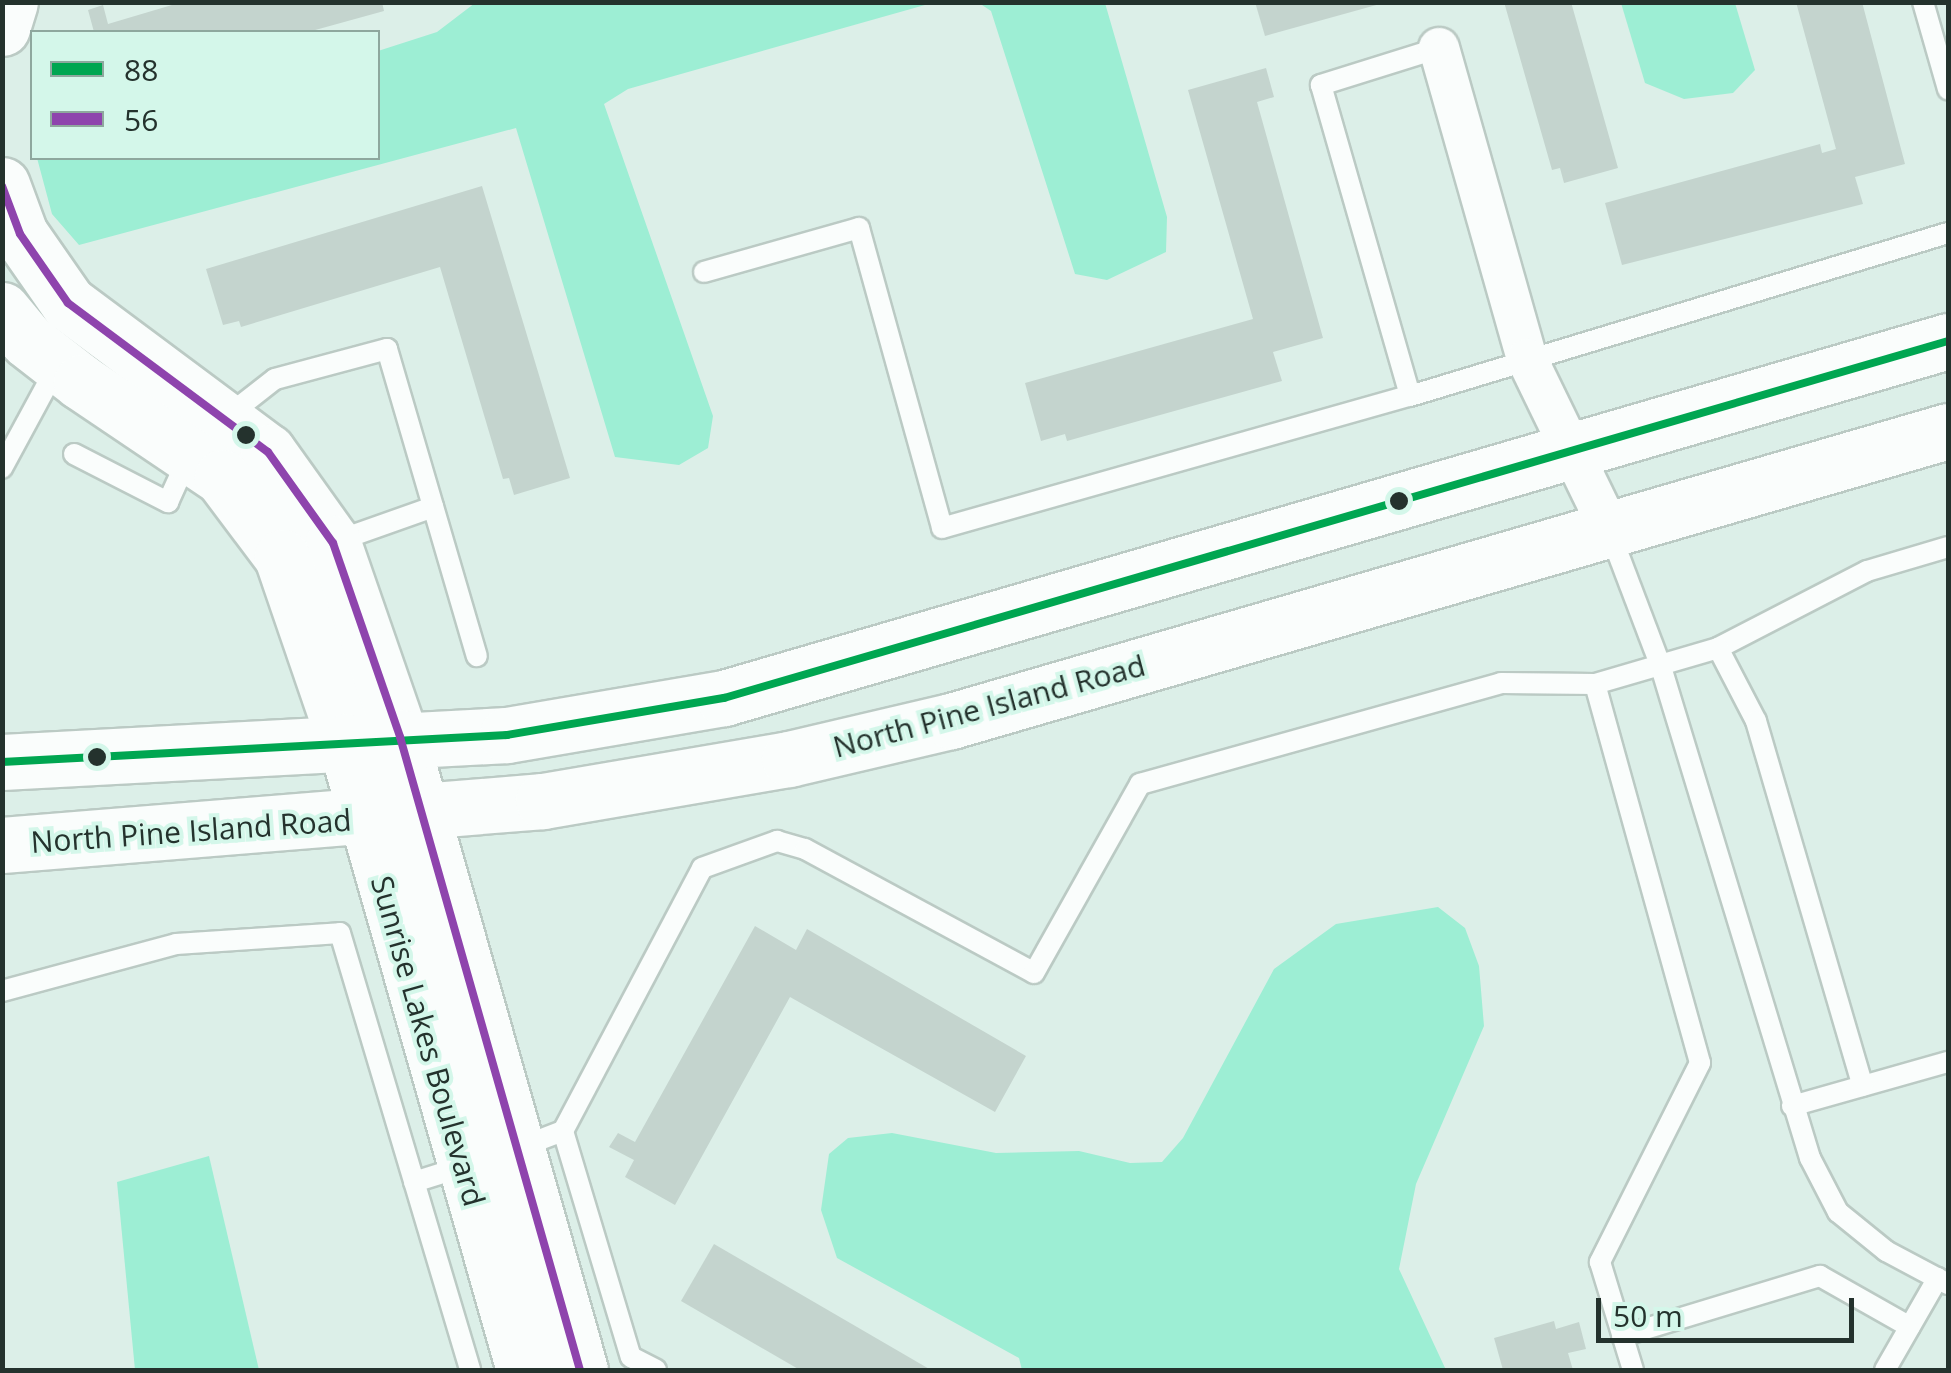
<!DOCTYPE html>
<style>
body{margin:0}
#map{position:relative;width:1951px;height:1373px;overflow:hidden;background:#dcefe8;font-family:"Open Sans",sans-serif}
div>[style]{position:absolute}
.water>*{inset:0;background:#9deed4}
.building>*{inset:0;background:#c4d4ce}
.roads{filter:drop-shadow(2px 0 #bbcac4) drop-shadow(-2px 0 #bbcac4) drop-shadow(0 2px #bbcac4) drop-shadow(0 -2px #bbcac4)}
.lane>*{height:20px;margin:-10px;padding:0 10px;transform-origin:10px;border-radius:10px;background:#fafdfc}
.street>*{height:40px;margin:-20px;padding:0 20px;transform-origin:20px;border-radius:20px;background:#fafdfc}
.secondary>*{height:55px;margin:-27.5px;padding:0 27.5px;transform-origin:27.5px;border-radius:27.5px;background:#fafdfc}
.bus-1>*{height:8px;margin:-4px;padding:0 4px;transform-origin:4px;border-radius:4px;background:#00a651}
.bus-2>*{height:8px;margin:-4px;padding:0 4px;transform-origin:4px;border-radius:4px;background:#8e44ad}
.dots>*{width:28px;height:28px;translate:-50% -50%;box-sizing:border-box;border:5px solid #d4f7ea;border-radius:50%}
span{translate:-50% -50%;white-space:nowrap;text-align:center;line-height:1.15;-webkit-text-stroke:8px #d4f7ea;paint-order:stroke}
.street-label{font-size:30px;color:#24322d}
.frame{position:absolute;inset:0;border:5px solid #24322d;pointer-events:none}
.legend{position:absolute;left:30px;top:30px;width:350px;height:130px;box-sizing:border-box;background:#d4f7ea;border:2px solid #8ea89e;margin:0;padding:12px 18px;list-style:none;font-size:30px;color:#24322d}
.legend li{display:flex;align-items:center;gap:20px;height:50px}
.legend b{width:50px;border:2px solid #8ea89e}
.scale{position:absolute;left:1596px;top:1298px;width:258px;height:45px;box-sizing:border-box;border:5px solid #24322d;border-top:0;padding-left:12px;font-size:30px;line-height:35px;white-space:nowrap;color:#24322d;-webkit-text-stroke:8px #d4f7ea;paint-order:stroke}
</style>
<div id="map">
<div class="water">
<div style="clip-path:polygon(475px 3px,932px 3px,628px 89px,604px 104px,713px 416px,708px 448px,679px 465px,615px 457px,516px 128px,79px 245px,52px 214px,37px 158px,378px 158px,378px 51px,437px 32px)"></div>
<div style="clip-path:polygon(979px 3px,1105px 3px,1167px 217px,1166px 252px,1107px 280px,1075px 274px,991px 11px)"></div>
<div style="clip-path:polygon(1621px 3px,1735px 3px,1755px 70px,1733px 93px,1684px 99px,1645px 83px)"></div>
<div style="clip-path:polygon(1438px 907px,1465px 928px,1479px 966px,1484px 1026px,1416px 1184px,1399px 1269px,1446px 1370px,1022px 1370px,1019px 1358px,837px 1258px,821px 1210px,829px 1154px,848px 1138px,892px 1133px,996px 1153px,1079px 1151px,1130px 1163px,1162px 1162px,1183px 1138px,1274px 969px,1336px 924px)"></div>
<div style="clip-path:polygon(209px 1156px,259px 1370px,135px 1370px,117px 1182px)"></div>
</div>
<div class="building">
<div style="clip-path:polygon(182px 2px,382px 2px,384px 11px,308px 32px,94px 32px,88px 10px,103px 5px,108px 24px)"></div>
<div style="clip-path:polygon(1255px 2px,1380px 2px,1380px 4px,1265px 36px)"></div>
<div style="clip-path:polygon(1504px 2px,1571px 2px,1618px 168px,1564px 183px,1560px 168px,1552px 170px)"></div>
<div style="clip-path:polygon(1796px 2px,1862px 2px,1905px 164px,1855px 177px,1863px 204px,1622px 265px,1605px 203px,1820px 144px,1822px 153px,1836px 149px)"></div>
<div style="clip-path:polygon(1266px 68px,1274px 97px,1257px 102px,1323px 338px,1273px 352px,1282px 381px,1067px 441px,1065px 434px,1041px 441px,1025px 383px,1253px 319px,1188px 90px)"></div>
<div style="clip-path:polygon(482px 186px,570px 478px,514px 495px,509px 478px,503px 479px,440px 267px,241px 327px,239px 321px,223px 325px,206px 269px)"></div>
<div style="clip-path:polygon(755px 926px,796px 950px,807px 929px,1026px 1056px,995px 1112px,790px 997px,675px 1205px,625px 1177px,634px 1160px,609px 1147px,618px 1133px,635px 1142px)"></div>
<div style="clip-path:polygon(714px 1244px,931px 1370px,800px 1370px,681px 1301px)"></div>
<div style="clip-path:polygon(1554px 1321px,1556px 1329px,1579px 1322px,1586px 1349px,1568px 1353px,1573px 1370px,1503px 1370px,1494px 1338px)"></div>
</div>
<div class="roads">
<div class="lane">
<div style="left:1923px;top:2px;width:91px;rotate:74deg"></div>
<div style="left:1439px;top:48px;width:124px;rotate:162.6deg"></div>
<div style="left:1321px;top:85px;width:323px;rotate:74deg"></div>
<div style="left:1410px;top:396px;width:562px;rotate:-16.86deg"></div>
<div style="left:704px;top:272px;width:161px;rotate:-15.8deg"></div>
<div style="left:859px;top:228px;width:311px;rotate:74.5deg"></div>
<div style="left:942px;top:528px;width:486px;rotate:-15.8deg"></div>
<div style="left:225px;top:418px;width:63px;rotate:-38deg"></div>
<div style="left:275px;top:379px;width:116px;rotate:-15deg"></div>
<div style="left:387px;top:349px;width:320px;rotate:73.7deg"></div>
<div style="left:74px;top:454px;width:106px;rotate:27.1deg"></div>
<div style="left:168px;top:502px;width:48px;rotate:-65.6deg"></div>
<div style="left:2px;top:468px;width:114px;rotate:-61.6deg"></div>
<div style="left:1609px;top:530px;width:147px;rotate:69.2deg"></div>
<div style="left:1661px;top:667px;width:513px;rotate:73.12deg"></div>
<div style="left:1810px;top:1158px;width:61px;rotate:62.6deg"></div>
<div style="left:1838px;top:1212px;width:62px;rotate:39.1deg"></div>
<div style="left:1886px;top:1251px;width:70px;rotate:28deg"></div>
<div style="left:337px;top:541px;width:102px;rotate:-19.5deg"></div>
<div style="left:1718px;top:648px;width:168px;rotate:-27.3deg"></div>
<div style="left:1867px;top:571px;width:84px;rotate:-16.5deg"></div>
<div style="left:1595px;top:684px;width:393px;rotate:74.5deg"></div>
<div style="left:1700px;top:1063px;width:223px;rotate:116.7deg"></div>
<div style="left:1600px;top:1262px;width:113px;rotate:73deg"></div>
<div style="left:2px;top:991px;width:180px;rotate:-15.1deg"></div>
<div style="left:176px;top:944px;width:164px;rotate:-3.8deg"></div>
<div style="left:340px;top:933px;width:456px;rotate:73.4deg"></div>
<div style="left:1792px;top:1106px;width:162px;rotate:-15.8deg"></div>
<div style="left:563px;top:1131px;width:297px;rotate:-62.1deg"></div>
<div style="left:702px;top:868px;width:80px;rotate:-19.8deg"></div>
<div style="left:777px;top:841px;width:29px;rotate:16deg"></div>
<div style="left:805px;top:849px;width:260px;rotate:28.4deg"></div>
<div style="left:1034px;top:973px;width:217px;rotate:-60.7deg"></div>
<div style="left:1140px;top:784px;width:375px;rotate:-15.6deg"></div>
<div style="left:1501px;top:683px;width:94px;rotate:0.6deg"></div>
<div style="left:1595px;top:684px;width:128px;rotate:-16.3deg"></div>
<div style="left:1718px;top:648px;width:82px;rotate:62.5deg"></div>
<div style="left:1756px;top:721px;width:380px;rotate:73.7deg"></div>
<div style="left:521px;top:1147px;width:45px;rotate:-20.9deg"></div>
<div style="left:563px;top:1131px;width:236px;rotate:73.3deg"></div>
<div style="left:631px;top:1357px;width:28px;rotate:27deg"></div>
<div style="left:414px;top:1182px;width:53px;rotate:-17.4deg"></div>
<div style="left:1622px;top:1336px;width:207px;rotate:-16.9deg"></div>
<div style="left:1820px;top:1276px;width:103px;rotate:29.5deg"></div>
<div style="left:1885px;top:1370px;width:106px;rotate:-60.1deg"></div>
</div>
<div class="street">
<div style="left:1439px;top:48px;width:323px;rotate:74.2deg"></div>
<div style="left:1527px;top:359px;width:188px;rotate:64.1deg"></div>
</div>
<div class="secondary">
<div style="left:2px;top:28px;width:27px;rotate:-73deg"></div>
<div style="left:2px;top:185px;width:52px;rotate:69.8deg"></div>
<div style="left:20px;top:234px;width:84px;rotate:55.2deg"></div>
<div style="left:68px;top:303px;width:249px;rotate:36.7deg"></div>
<div style="left:268px;top:452px;width:112px;rotate:54.5deg"></div>
<div style="left:333px;top:543px;width:205px;rotate:70.9deg"></div>
<div style="left:400px;top:737px;width:658px;rotate:74.13deg"></div>
<div style="left:2px;top:310px;width:39px;rotate:50deg"></div>
<div style="left:27px;top:340px;width:68px;rotate:37.9deg"></div>
<div style="left:81px;top:382px;width:170px;rotate:34deg"></div>
<div style="left:222px;top:477px;width:100px;rotate:53.1deg"></div>
<div style="left:282px;top:557px;width:194px;rotate:71.1deg"></div>
<div style="left:345px;top:741px;width:654px;rotate:74.11deg"></div>
<div style="left:2px;top:762px;width:506px;rotate:-3.06deg"></div>
<div style="left:507px;top:735px;width:220px;rotate:-9.7deg"></div>
<div style="left:724px;top:698px;width:1275px;rotate:-16.26deg"></div>
<div style="left:2px;top:845px;width:543px;rotate:-4.65deg"></div>
<div style="left:543px;top:801px;width:250px;rotate:-9.7deg"></div>
<div style="left:789px;top:759px;width:166px;rotate:-13.2deg"></div>
<div style="left:951px;top:721px;width:1038px;rotate:-16.22deg"></div>
</div>
</div>
<div class="bus-1">
<div style="left:2px;top:762px;width:506px;rotate:-3.06deg"></div>
<div style="left:507px;top:735px;width:220px;rotate:-9.7deg"></div>
<div style="left:724px;top:698px;width:1275px;rotate:-16.26deg"></div>
</div>
<div class="bus-2">
<div style="left:2px;top:186px;width:51px;rotate:69.4deg"></div>
<div style="left:20px;top:234px;width:84px;rotate:55.2deg"></div>
<div style="left:68px;top:303px;width:249px;rotate:36.7deg"></div>
<div style="left:268px;top:452px;width:112px;rotate:54.5deg"></div>
<div style="left:333px;top:543px;width:205px;rotate:70.9deg"></div>
<div style="left:400px;top:737px;width:658px;rotate:74.13deg"></div>
</div>
<div class="dots">
<div style="left:246px;top:435px;background:#24322d"></div>
<div style="left:1399px;top:501px;background:#24322d"></div>
<div style="left:97px;top:757px;background:#24322d"></div>
</div>
<div class="street-label">
<span style="left:989px;top:706px;rotate:-15deg">North Pine Island Road</span>
<span style="left:191px;top:831px;rotate:-4deg">North Pine Island Road</span>
<span style="left:428px;top:1041px;rotate:74deg">Sunrise Lakes Boulevard</span>
</div>
<div class="frame"></div>
<ul class="legend">
<li><b style="height:12px;background:#00a651"></b>88</li>
<li><b style="height:12px;background:#8e44ad"></b>56</li>
</ul>
<div class="scale">50 m</div>
</div>
